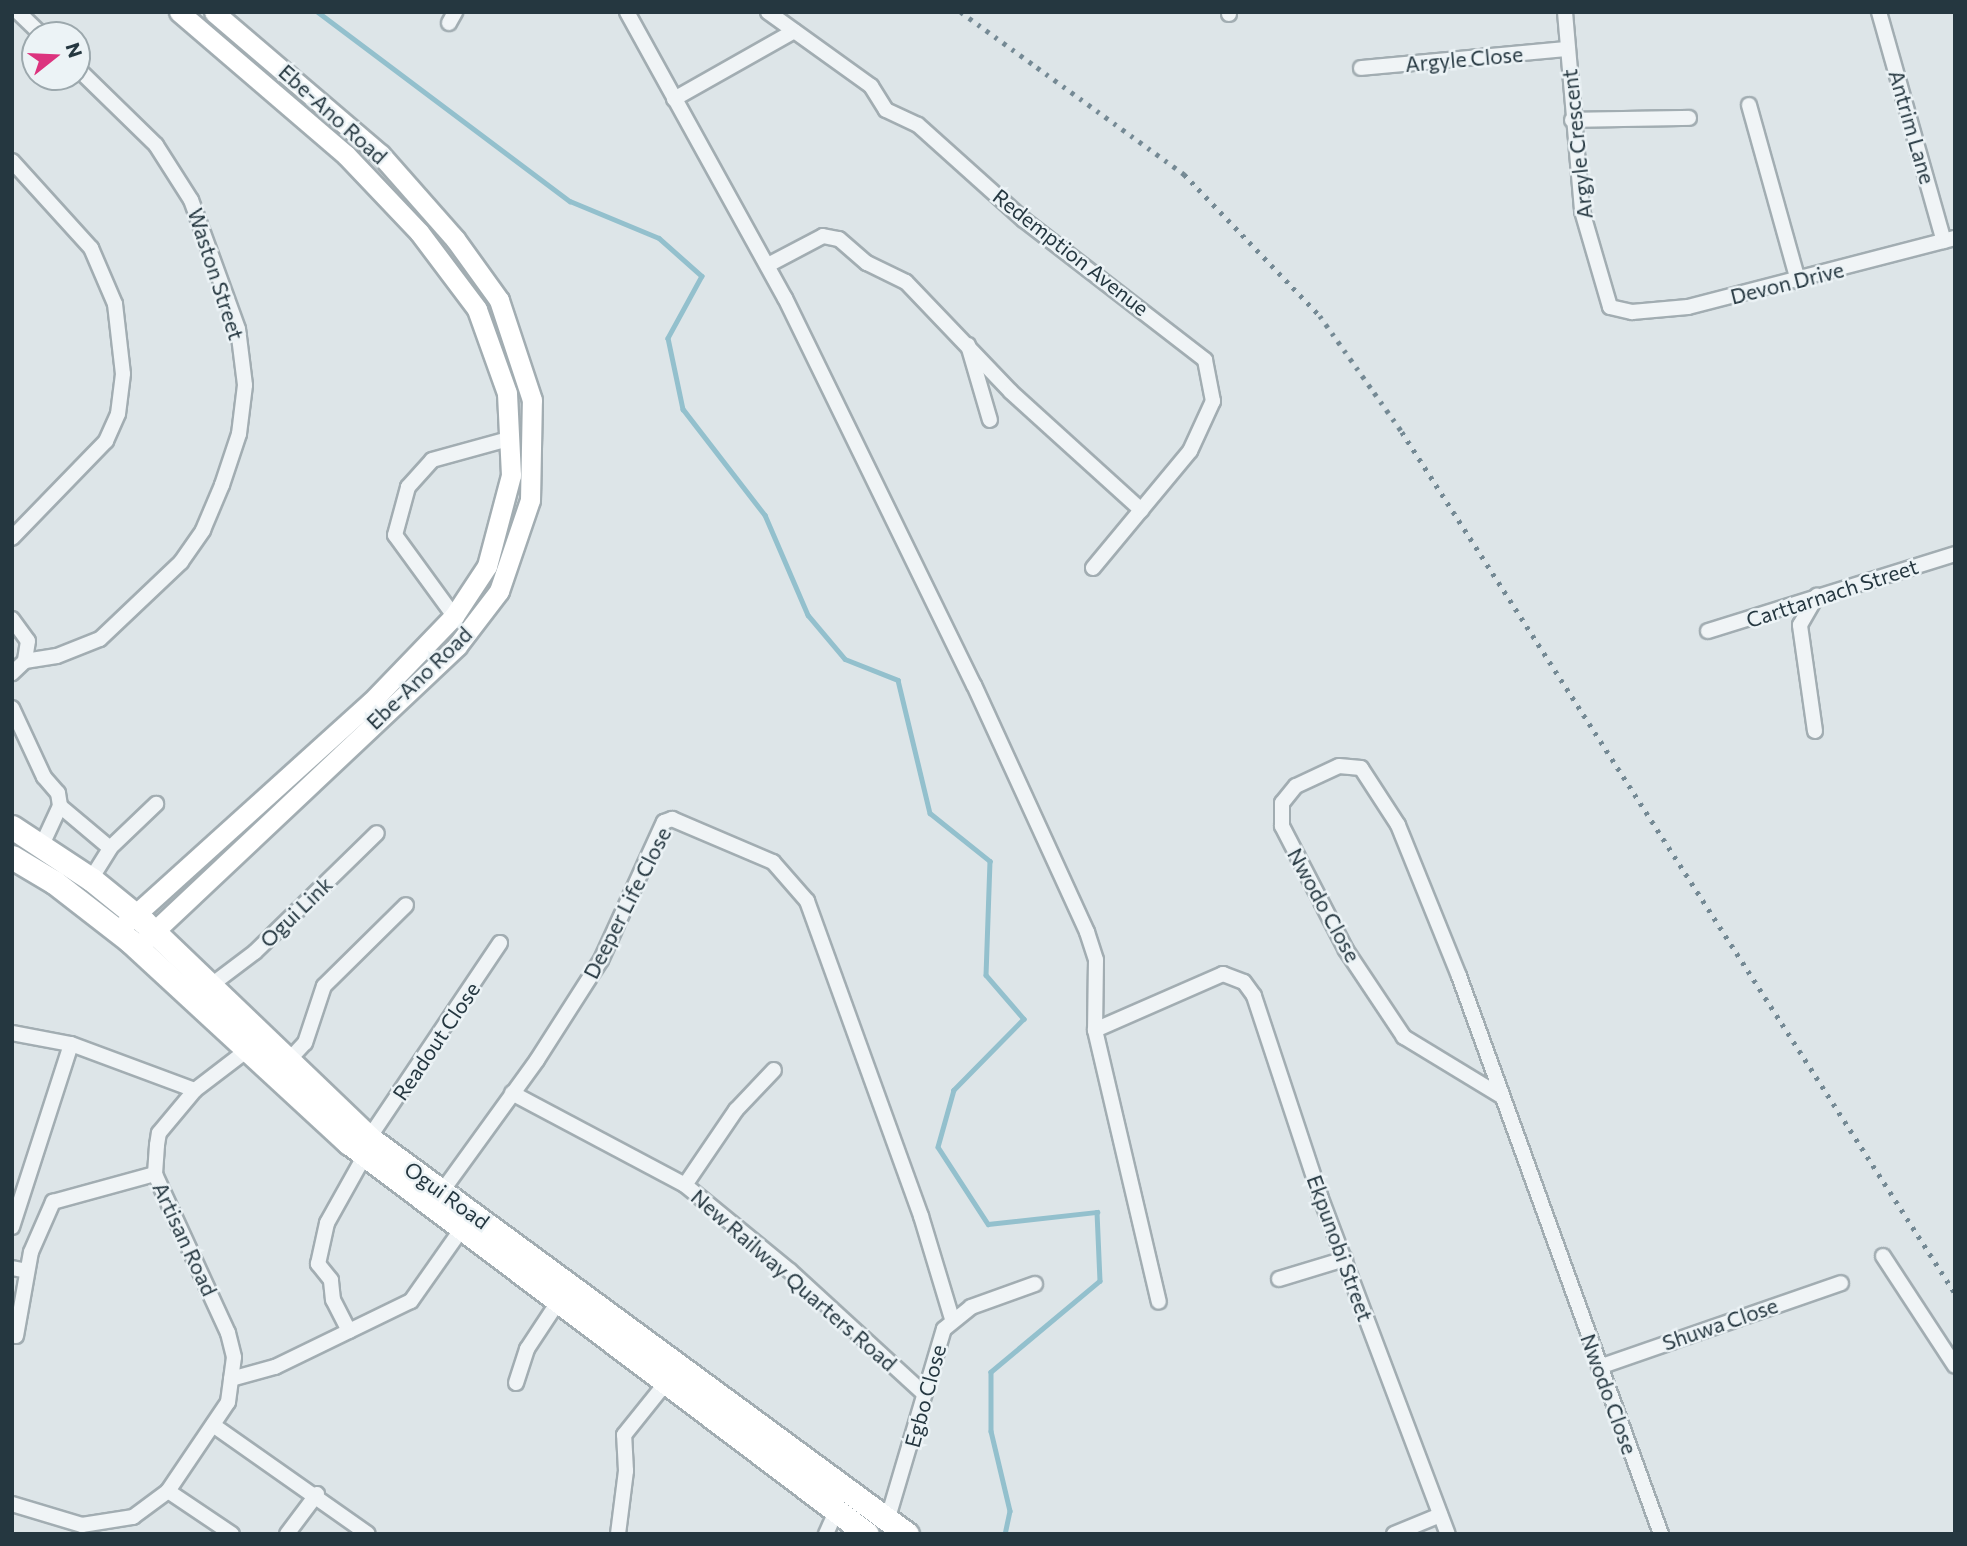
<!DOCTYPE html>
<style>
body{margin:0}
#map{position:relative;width:1967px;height:1546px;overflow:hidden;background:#dde5e8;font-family:Commissioner,sans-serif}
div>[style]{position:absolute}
.stream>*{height:4.5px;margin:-2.25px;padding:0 2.25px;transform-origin:2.25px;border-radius:2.25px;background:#93c0cd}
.roads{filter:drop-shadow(2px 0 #a2adb2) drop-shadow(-2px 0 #a2adb2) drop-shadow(0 2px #a2adb2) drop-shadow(0 -2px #a2adb2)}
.street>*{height:14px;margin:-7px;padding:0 7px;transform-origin:7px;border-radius:7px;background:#f0f4f6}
.secondary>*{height:19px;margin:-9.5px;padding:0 9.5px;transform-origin:9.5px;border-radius:9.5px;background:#fff}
.primary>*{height:23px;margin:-11.5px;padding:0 11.5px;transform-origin:11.5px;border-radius:11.5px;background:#fff}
.rail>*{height:4.5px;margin-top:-2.25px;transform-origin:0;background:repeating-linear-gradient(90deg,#748994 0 3.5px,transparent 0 10.5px)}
span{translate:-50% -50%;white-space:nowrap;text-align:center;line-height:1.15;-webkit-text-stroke:5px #ecf3f6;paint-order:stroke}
.street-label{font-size:21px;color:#253740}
.frame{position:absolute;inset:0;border:14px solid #253740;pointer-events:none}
.north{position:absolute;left:21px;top:21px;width:70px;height:70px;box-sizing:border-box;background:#ecf3f6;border:2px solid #9ca8ad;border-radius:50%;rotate:72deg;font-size:19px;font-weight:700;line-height:28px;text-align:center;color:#253740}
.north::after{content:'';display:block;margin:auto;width:24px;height:32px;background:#dc337e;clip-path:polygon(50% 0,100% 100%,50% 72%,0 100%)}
</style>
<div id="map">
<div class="stream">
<div style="left:318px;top:12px;width:315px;rotate:36.9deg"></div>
<div style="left:570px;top:201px;width:96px;rotate:22.6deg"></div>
<div style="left:659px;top:238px;width:57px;rotate:41.5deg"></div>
<div style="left:702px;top:276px;width:71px;rotate:118.7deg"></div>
<div style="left:668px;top:338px;width:73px;rotate:78.1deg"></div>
<div style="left:683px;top:409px;width:134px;rotate:52.3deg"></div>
<div style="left:765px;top:515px;width:109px;rotate:66.7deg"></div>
<div style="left:808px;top:615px;width:57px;rotate:49.9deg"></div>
<div style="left:845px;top:659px;width:57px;rotate:21.6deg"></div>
<div style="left:898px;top:680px;width:137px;rotate:76.5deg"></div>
<div style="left:930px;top:813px;width:77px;rotate:38.7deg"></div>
<div style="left:990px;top:861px;width:114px;rotate:92deg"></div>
<div style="left:986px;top:975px;width:58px;rotate:49.2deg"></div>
<div style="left:1024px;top:1019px;width:100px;rotate:134.6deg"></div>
<div style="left:954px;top:1090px;width:59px;rotate:105.7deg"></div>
<div style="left:938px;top:1147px;width:92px;rotate:57deg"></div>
<div style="left:988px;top:1224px;width:110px;rotate:-6.3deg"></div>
<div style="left:1097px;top:1212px;width:69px;rotate:87.5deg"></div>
<div style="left:1100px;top:1281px;width:142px;rotate:140.1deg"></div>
<div style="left:991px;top:1372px;width:59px;rotate:90deg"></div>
<div style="left:991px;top:1431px;width:82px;rotate:76.6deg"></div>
<div style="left:1010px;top:1511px;width:24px;rotate:102deg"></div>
</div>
<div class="roads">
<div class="street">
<div style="left:18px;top:12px;width:33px;rotate:44deg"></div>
<div style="left:627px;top:12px;width:327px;rotate:61.1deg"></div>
<div style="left:785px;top:298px;width:431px;rotate:64deg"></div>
<div style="left:974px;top:685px;width:272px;rotate:65.4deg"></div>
<div style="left:1087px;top:932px;width:29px;rotate:72deg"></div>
<div style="left:1096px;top:960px;width:70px;rotate:90.8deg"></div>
<div style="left:1095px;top:1030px;width:279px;rotate:76.8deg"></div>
<div style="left:768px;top:12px;width:127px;rotate:35.7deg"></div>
<div style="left:871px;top:86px;width:28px;rotate:58deg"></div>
<div style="left:886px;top:110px;width:35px;rotate:25deg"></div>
<div style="left:918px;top:125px;width:142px;rotate:41.9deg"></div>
<div style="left:1024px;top:220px;width:229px;rotate:37.7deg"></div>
<div style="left:1205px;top:360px;width:42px;rotate:79deg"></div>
<div style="left:1213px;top:401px;width:55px;rotate:114.7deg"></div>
<div style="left:1190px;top:451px;width:152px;rotate:129.7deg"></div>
<div style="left:1229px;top:12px;width:2px;rotate:90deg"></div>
<div style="left:1565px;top:12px;width:200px;rotate:85.1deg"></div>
<div style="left:1582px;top:211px;width:100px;rotate:73.7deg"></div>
<div style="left:1610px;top:307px;width:23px;rotate:13deg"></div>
<div style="left:1632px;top:312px;width:56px;rotate:-5.1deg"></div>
<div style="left:1688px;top:307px;width:276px;rotate:-14.5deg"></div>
<div style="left:1879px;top:12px;width:238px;rotate:74.2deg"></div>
<div style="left:449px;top:23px;width:13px;rotate:-61deg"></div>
<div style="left:1361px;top:68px;width:207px;rotate:-5.3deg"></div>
<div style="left:674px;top:99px;width:138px;rotate:-29.5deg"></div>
<div style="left:1749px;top:105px;width:183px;rotate:74.4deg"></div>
<div style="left:1572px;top:120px;width:117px;rotate:-1deg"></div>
<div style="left:12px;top:161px;width:118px;rotate:47.8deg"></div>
<div style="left:91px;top:248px;width:61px;rotate:66.8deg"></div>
<div style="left:115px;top:304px;width:70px;rotate:83.5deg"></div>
<div style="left:123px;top:374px;width:40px;rotate:97.1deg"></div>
<div style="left:118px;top:414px;width:30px;rotate:114deg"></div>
<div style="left:106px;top:441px;width:135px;rotate:134.1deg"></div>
<div style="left:768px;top:265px;width:62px;rotate:-27.8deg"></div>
<div style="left:823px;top:236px;width:16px;rotate:11deg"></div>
<div style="left:839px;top:239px;width:37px;rotate:41deg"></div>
<div style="left:867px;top:263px;width:43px;rotate:26deg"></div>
<div style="left:906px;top:282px;width:152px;rotate:46.3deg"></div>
<div style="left:1011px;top:392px;width:176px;rotate:42.2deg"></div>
<div style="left:968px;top:345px;width:78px;rotate:73.7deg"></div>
<div style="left:454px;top:616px;width:100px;rotate:-126.1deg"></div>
<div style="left:395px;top:535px;width:50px;rotate:-74.8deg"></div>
<div style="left:408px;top:487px;width:36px;rotate:-48deg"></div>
<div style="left:432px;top:460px;width:83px;rotate:-15.4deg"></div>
<div style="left:12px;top:619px;width:27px;rotate:54deg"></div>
<div style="left:28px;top:641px;width:20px;rotate:99deg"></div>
<div style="left:25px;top:661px;width:18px;rotate:137deg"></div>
<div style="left:1708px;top:631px;width:259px;rotate:-17.3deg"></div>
<div style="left:25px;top:661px;width:32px;rotate:-9deg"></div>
<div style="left:57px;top:656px;width:46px;rotate:-21.6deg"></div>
<div style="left:100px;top:639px;width:112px;rotate:-43.5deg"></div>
<div style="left:181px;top:562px;width:39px;rotate:-55deg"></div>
<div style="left:203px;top:530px;width:49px;rotate:-67.1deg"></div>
<div style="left:222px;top:485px;width:54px;rotate:-71.6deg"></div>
<div style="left:239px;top:434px;width:49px;rotate:-83deg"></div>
<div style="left:245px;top:385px;width:56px;rotate:-97.1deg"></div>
<div style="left:238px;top:329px;width:137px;rotate:-110deg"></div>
<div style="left:191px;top:200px;width:65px;rotate:-122.5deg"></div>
<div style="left:156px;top:145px;width:110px;rotate:-135.7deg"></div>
<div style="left:12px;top:708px;width:76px;rotate:65.1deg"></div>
<div style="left:44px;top:777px;width:21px;rotate:49deg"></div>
<div style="left:58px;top:793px;width:13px;rotate:81deg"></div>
<div style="left:60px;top:806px;width:43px;rotate:114.8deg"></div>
<div style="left:1815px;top:731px;width:107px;rotate:-98.1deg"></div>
<div style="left:1800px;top:625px;width:34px;rotate:-60deg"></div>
<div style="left:60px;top:806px;width:65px;rotate:40deg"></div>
<div style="left:91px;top:879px;width:36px;rotate:-58deg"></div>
<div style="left:110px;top:848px;width:64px;rotate:-43.7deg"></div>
<div style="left:210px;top:986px;width:56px;rotate:-37.1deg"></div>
<div style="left:255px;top:952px;width:170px;rotate:-44.3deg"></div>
<div style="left:1095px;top:1030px;width:140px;rotate:-23.6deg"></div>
<div style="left:1223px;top:974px;width:22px;rotate:21deg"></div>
<div style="left:1244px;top:982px;width:17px;rotate:54deg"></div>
<div style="left:1254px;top:996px;width:211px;rotate:71.7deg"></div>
<div style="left:1320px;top:1196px;width:361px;rotate:69.3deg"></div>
<div style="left:12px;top:1033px;width:60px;rotate:10.6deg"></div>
<div style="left:71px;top:1044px;width:132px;rotate:20.4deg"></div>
<div style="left:287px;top:1062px;width:26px;rotate:-47deg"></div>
<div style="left:305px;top:1043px;width:60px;rotate:-71.6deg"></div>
<div style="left:324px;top:986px;width:115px;rotate:-44.6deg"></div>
<div style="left:512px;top:1093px;width:196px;rotate:28deg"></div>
<div style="left:685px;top:1185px;width:136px;rotate:39.3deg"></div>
<div style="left:790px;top:1271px;width:182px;rotate:42.5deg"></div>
<div style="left:1501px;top:1096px;width:114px;rotate:-148.7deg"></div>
<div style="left:1404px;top:1037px;width:105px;rotate:-123.7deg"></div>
<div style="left:1346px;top:950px;width:140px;rotate:-117.3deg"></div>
<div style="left:1282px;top:826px;width:23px;rotate:-90deg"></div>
<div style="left:1282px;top:803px;width:22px;rotate:-51deg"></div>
<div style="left:1296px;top:786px;width:47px;rotate:-24.9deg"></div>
<div style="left:1339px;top:766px;width:22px;rotate:5deg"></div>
<div style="left:1361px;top:768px;width:68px;rotate:57deg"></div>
<div style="left:1398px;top:825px;width:163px;rotate:68deg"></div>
<div style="left:1459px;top:976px;width:593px;rotate:70.1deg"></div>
<div style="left:369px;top:1138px;width:235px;rotate:-56.1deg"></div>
<div style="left:685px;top:1185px;width:91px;rotate:-55.8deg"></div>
<div style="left:736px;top:1110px;width:55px;rotate:-46.5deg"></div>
<div style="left:443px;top:1190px;width:160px;rotate:-54.1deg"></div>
<div style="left:537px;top:1060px;width:119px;rotate:-57.4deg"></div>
<div style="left:601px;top:960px;width:152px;rotate:-65.5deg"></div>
<div style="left:664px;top:822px;width:9px;rotate:-21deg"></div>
<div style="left:672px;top:819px;width:110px;rotate:23.1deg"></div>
<div style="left:773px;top:862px;width:52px;rotate:48.9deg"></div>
<div style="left:807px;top:901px;width:335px;rotate:70.1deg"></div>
<div style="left:921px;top:1216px;width:108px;rotate:73.2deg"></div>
<div style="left:12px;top:1227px;width:192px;rotate:-72.1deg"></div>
<div style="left:1883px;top:1256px;width:131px;rotate:56.8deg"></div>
<div style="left:12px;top:1268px;width:15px;rotate:11deg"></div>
<div style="left:1279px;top:1279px;width:69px;rotate:-16.9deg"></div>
<div style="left:349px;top:1331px;width:35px;rotate:-117deg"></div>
<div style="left:333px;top:1300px;width:20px;rotate:-96deg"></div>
<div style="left:331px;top:1280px;width:21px;rotate:-129deg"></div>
<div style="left:318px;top:1264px;width:42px;rotate:-77.6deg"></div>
<div style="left:327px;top:1223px;width:78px;rotate:-60.8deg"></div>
<div style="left:16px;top:1336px;width:85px;rotate:-79.9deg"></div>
<div style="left:31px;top:1252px;width:55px;rotate:-66.3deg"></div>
<div style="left:53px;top:1202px;width:106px;rotate:-15.4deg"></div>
<div style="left:1599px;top:1367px;width:256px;rotate:-19.1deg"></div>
<div style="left:231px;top:1379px;width:46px;rotate:-15.3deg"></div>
<div style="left:275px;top:1367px;width:151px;rotate:-25.9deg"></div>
<div style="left:411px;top:1301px;width:90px;rotate:-54.9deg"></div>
<div style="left:516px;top:1383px;width:36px;rotate:-72deg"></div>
<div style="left:527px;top:1349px;width:60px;rotate:-56.6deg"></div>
<div style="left:213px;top:1425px;width:189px;rotate:35.1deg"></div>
<div style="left:168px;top:1491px;width:77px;rotate:33.9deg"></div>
<div style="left:12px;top:1504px;width:73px;rotate:16.7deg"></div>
<div style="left:82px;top:1525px;width:52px;rotate:-8.9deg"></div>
<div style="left:133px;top:1517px;width:44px;rotate:-36.6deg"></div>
<div style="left:168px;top:1491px;width:107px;rotate:-56deg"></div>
<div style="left:228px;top:1402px;width:45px;rotate:-82.4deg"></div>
<div style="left:234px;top:1357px;width:25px;rotate:-104deg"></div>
<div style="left:228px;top:1333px;width:175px;rotate:-114.7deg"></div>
<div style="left:155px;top:1174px;width:29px;rotate:-86deg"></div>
<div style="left:157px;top:1145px;width:12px;rotate:-81deg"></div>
<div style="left:159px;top:1133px;width:56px;rotate:-50.1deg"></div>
<div style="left:195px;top:1090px;width:64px;rotate:-37.4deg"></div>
<div style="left:887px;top:1521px;width:200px;rotate:-73.5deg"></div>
<div style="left:944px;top:1329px;width:35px;rotate:-39deg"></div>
<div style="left:971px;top:1307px;width:68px;rotate:-19.8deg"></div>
<div style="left:287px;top:1534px;width:50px;rotate:-53.1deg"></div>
<div style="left:618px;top:1534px;width:64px;rotate:-82.8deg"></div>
<div style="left:626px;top:1471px;width:36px;rotate:-93deg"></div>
<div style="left:624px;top:1435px;width:64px;rotate:-51.3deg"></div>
<div style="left:826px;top:1534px;width:24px;rotate:-66deg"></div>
<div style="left:1394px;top:1534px;width:50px;rotate:-22.4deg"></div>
</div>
<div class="secondary">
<div style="left:125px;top:924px;width:331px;rotate:-42.1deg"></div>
<div style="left:371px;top:702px;width:120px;rotate:-46deg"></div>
<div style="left:454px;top:616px;width:60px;rotate:-56.6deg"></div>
<div style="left:487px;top:566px;width:94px;rotate:-75.2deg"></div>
<div style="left:511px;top:475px;width:82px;rotate:-92.8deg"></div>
<div style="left:507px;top:393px;width:89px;rotate:-109.7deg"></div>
<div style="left:477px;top:309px;width:96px;rotate:-127deg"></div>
<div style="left:419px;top:232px;width:106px;rotate:-133.5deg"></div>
<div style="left:346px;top:155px;width:220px;rotate:-139.4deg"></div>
<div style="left:143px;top:942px;width:432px;rotate:-43.3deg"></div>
<div style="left:457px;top:646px;width:69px;rotate:-52.6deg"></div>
<div style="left:499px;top:591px;width:96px;rotate:-71.2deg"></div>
<div style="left:530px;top:500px;width:100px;rotate:-88.9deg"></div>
<div style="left:532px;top:400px;width:105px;rotate:-108.3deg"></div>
<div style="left:499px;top:300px;width:75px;rotate:-125.8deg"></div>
<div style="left:455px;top:239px;width:113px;rotate:-131.4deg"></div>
<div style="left:380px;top:154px;width:218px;rotate:-139.5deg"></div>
</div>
<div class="primary">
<div style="left:12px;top:827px;width:95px;rotate:33.4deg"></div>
<div style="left:91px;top:879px;width:68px;rotate:39.1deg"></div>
<div style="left:144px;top:922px;width:312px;rotate:43.8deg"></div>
<div style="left:369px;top:1138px;width:668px;rotate:36.36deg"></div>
<div style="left:12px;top:857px;width:49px;rotate:30.8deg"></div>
<div style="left:54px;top:882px;width:96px;rotate:37.8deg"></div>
<div style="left:130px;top:941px;width:297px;rotate:42.7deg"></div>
<div style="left:348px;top:1142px;width:650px;rotate:37.06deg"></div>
</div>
</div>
<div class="rail">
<div style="left:961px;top:12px;width:276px;rotate:36deg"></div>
<div style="left:1184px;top:174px;width:197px;rotate:46.2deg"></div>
<div style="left:1320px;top:316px;width:142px;rotate:54.7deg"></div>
<div style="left:1402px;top:432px;width:1023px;rotate:57.29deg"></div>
</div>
<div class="street-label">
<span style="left:1464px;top:59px;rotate:-5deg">Argyle Close</span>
<span style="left:333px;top:114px;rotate:42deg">Ebe-Ano Road</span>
<span style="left:1912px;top:127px;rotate:74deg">Antrim Lane</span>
<span style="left:1577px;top:144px;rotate:-96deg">Argyle Crescent</span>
<span style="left:1071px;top:252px;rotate:38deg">Redemption Avenue</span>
<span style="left:216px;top:274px;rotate:72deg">Waston Street</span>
<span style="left:1787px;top:283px;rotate:-14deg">Devon Drive</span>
<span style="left:1832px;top:593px;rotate:-18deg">Carttarnach Street</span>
<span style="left:419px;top:678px;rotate:-44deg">Ebe-Ano Road</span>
<span style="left:627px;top:903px;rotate:-63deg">Deeper Life Close</span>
<span style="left:1324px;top:905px;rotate:61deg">Nwodo Close</span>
<span style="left:296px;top:912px;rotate:-44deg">Ogui Link</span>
<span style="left:436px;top:1041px;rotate:-56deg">Readout Close</span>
<span style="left:447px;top:1195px;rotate:36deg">Ogui Road</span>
<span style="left:185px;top:1239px;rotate:65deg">Artisan Road</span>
<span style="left:1340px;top:1248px;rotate:70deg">Ekpunobi Street</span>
<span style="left:794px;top:1280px;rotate:41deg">New Railway Quarters Road</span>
<span style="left:1720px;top:1324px;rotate:-19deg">Shuwa Close</span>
<span style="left:1609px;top:1394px;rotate:70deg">Nwodo Close</span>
<span style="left:925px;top:1396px;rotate:-75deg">Egbo Close</span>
</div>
<div class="frame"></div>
<div class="north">N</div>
</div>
